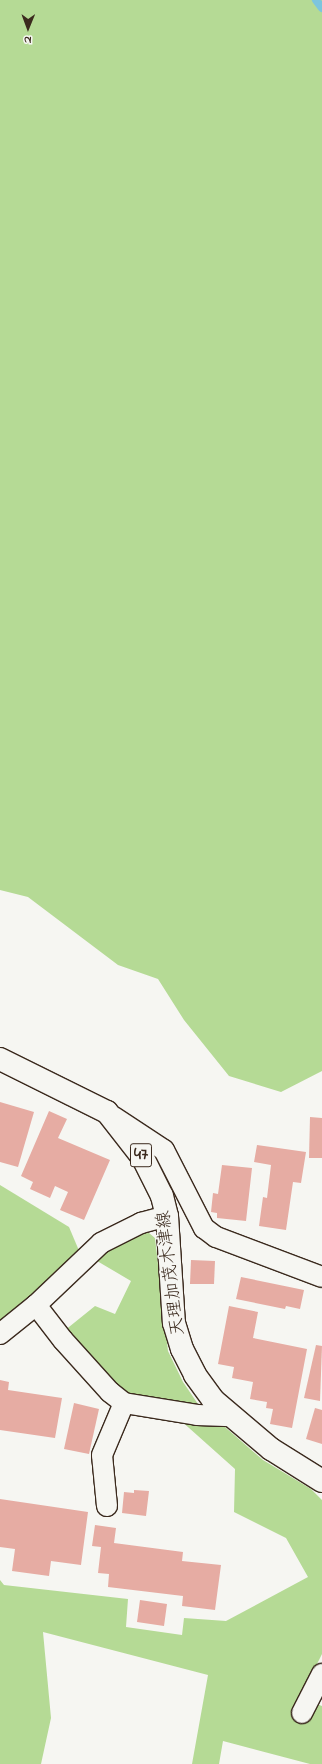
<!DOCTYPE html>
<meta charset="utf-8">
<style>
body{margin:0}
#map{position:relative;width:322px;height:1764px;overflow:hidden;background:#f6f6f2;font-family:"Indie Flower","Klee One",sans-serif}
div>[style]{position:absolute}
.green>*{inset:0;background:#b5da95}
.stream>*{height:8px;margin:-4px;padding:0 4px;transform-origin:4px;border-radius:4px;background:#7dc5dd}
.building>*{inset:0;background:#e6aca3}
.roads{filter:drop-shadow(1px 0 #3b2a1e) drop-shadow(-1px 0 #3b2a1e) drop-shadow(0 1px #3b2a1e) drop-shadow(0 -1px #3b2a1e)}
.minor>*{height:20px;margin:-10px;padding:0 10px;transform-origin:10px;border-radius:10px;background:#f6f6f2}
.primary>*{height:22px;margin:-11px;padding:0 11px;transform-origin:11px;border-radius:11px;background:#f6f6f2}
span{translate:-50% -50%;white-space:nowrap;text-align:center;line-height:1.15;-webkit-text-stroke:3.5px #f6f6f2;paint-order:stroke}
.shield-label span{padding:1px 3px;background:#f6f6f2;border:1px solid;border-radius:3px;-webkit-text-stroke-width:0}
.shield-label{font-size:17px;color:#3b2a1e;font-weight:700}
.street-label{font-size:18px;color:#3b2a1e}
.north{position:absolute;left:8px;top:8px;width:40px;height:40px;-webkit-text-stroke:3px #f6f6f2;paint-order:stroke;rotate:181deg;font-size:11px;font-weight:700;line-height:16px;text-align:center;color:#3b2a1e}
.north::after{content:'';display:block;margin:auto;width:14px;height:18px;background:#3b2a1e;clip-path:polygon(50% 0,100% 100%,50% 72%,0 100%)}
</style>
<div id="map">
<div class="green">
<div style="clip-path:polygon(0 0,322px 0,322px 1071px,281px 1092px,229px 1076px,184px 1020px,158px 979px,118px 965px,28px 897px,0 890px)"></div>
<div style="clip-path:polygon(0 1185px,69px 1227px,80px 1253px,0 1326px)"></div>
<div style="clip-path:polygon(143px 1228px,155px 1238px,168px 1351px,183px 1382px,200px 1407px,127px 1398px,64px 1331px,95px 1306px,115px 1314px,131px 1281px,92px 1258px)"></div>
<div style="clip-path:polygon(179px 1419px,218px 1421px,263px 1460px,311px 1489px,322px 1500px,322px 1654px,300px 1698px,322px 1706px,322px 1764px,310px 1764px,223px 1741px,219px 1764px,192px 1764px,208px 1675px,43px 1632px,51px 1718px,41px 1764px,0 1764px,0 1580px,4px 1585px,128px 1599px,126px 1627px,182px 1635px,184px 1618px,226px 1621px,308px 1577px,286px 1538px,234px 1512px,235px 1469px)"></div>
</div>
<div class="stream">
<div style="left:316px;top:0;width:10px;rotate:53deg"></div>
</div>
<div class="building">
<div style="clip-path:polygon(0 1102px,34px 1112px,18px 1167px,0 1162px)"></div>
<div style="clip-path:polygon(49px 1111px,67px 1119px,58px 1138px,110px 1160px,84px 1220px,60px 1210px,68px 1192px,55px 1186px,50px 1198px,30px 1189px,33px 1182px,21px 1176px)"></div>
<div style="clip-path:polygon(310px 1117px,322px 1118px,322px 1158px,309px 1158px)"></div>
<div style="clip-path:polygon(257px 1145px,306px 1152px,301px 1183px,293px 1182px,286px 1230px,259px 1226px,263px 1197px,267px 1198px,271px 1165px,254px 1162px)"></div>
<div style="clip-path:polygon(222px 1165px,252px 1168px,246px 1221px,217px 1218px,217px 1213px,211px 1212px,213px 1193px,218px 1194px)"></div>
<div style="clip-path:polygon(191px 1260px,215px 1261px,214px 1284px,190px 1284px)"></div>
<div style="clip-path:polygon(241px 1277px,304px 1290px,300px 1309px,286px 1306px,285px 1309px,236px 1299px)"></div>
<div style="clip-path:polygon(229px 1306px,258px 1312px,253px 1338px,307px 1349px,292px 1428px,270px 1424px,273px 1409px,266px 1408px,267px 1402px,250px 1399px,253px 1382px,232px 1378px,234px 1367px,218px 1364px)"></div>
<div style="clip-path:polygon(316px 1345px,322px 1346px,320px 1401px,304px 1398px)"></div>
<div style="clip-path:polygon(0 1380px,9px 1382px,8px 1390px,62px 1398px,55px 1438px,0 1430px)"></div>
<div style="clip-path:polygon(74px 1403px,99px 1409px,89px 1454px,64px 1449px)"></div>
<div style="clip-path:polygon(315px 1408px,322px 1410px,322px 1444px,306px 1439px)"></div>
<div style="clip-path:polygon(134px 1490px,149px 1491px,146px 1516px,122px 1513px,124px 1492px,134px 1493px)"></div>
<div style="clip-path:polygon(0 1499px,88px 1512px,81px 1565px,51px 1561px,49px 1576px,12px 1571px,15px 1549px,0 1547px)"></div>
<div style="clip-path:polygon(95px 1525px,116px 1528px,114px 1543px,183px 1552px,182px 1561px,221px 1565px,215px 1610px,182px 1606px,183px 1596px,108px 1587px,109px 1574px,98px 1573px,101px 1547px,92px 1546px)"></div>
<div style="clip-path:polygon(140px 1600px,167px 1604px,164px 1626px,137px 1622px)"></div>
</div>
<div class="roads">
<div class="minor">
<div style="left:114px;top:1117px;width:60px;rotate:33.4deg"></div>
<div style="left:164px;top:1150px;width:88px;rotate:62.9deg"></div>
<div style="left:204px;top:1228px;width:15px;rotate:37deg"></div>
<div style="left:216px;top:1237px;width:113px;rotate:20.7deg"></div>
<div style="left:36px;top:1305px;width:44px;rotate:52.4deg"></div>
<div style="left:63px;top:1340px;width:70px;rotate:47.9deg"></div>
<div style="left:110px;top:1392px;width:18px;rotate:38deg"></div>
<div style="left:124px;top:1403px;width:74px;rotate:9.3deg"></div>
<div style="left:197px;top:1415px;width:35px;rotate:2deg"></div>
<div style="left:0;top:1334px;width:46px;rotate:-38.9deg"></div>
<div style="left:36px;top:1305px;width:90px;rotate:-43.6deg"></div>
<div style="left:101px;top:1243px;width:45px;rotate:-26.6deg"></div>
<div style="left:141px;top:1223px;width:27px;rotate:-15deg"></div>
<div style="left:107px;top:1506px;width:51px;rotate:-95.6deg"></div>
<div style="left:102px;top:1455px;width:56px;rotate:-67.1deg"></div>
<div style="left:302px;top:1713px;width:44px;rotate:-62.9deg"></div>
</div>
<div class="primary">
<div style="left:0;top:1059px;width:119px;rotate:26.4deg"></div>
<div style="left:107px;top:1112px;width:58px;rotate:52deg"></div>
<div style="left:143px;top:1158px;width:42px;rotate:63.4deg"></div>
<div style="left:162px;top:1196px;width:21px;rotate:76deg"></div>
<div style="left:167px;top:1216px;width:107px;rotate:86.3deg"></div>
<div style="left:174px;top:1323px;width:27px;rotate:73deg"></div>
<div style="left:182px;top:1349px;width:29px;rotate:63deg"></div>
<div style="left:195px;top:1375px;width:31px;rotate:54deg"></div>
<div style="left:213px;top:1400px;width:76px;rotate:40.2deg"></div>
<div style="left:271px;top:1449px;width:60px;rotate:32.1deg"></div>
</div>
</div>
<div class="shield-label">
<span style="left:141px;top:1155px">47</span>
</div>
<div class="street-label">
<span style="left:172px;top:1273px;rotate:-97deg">天理加茂木津線</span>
</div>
<div class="north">N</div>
</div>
